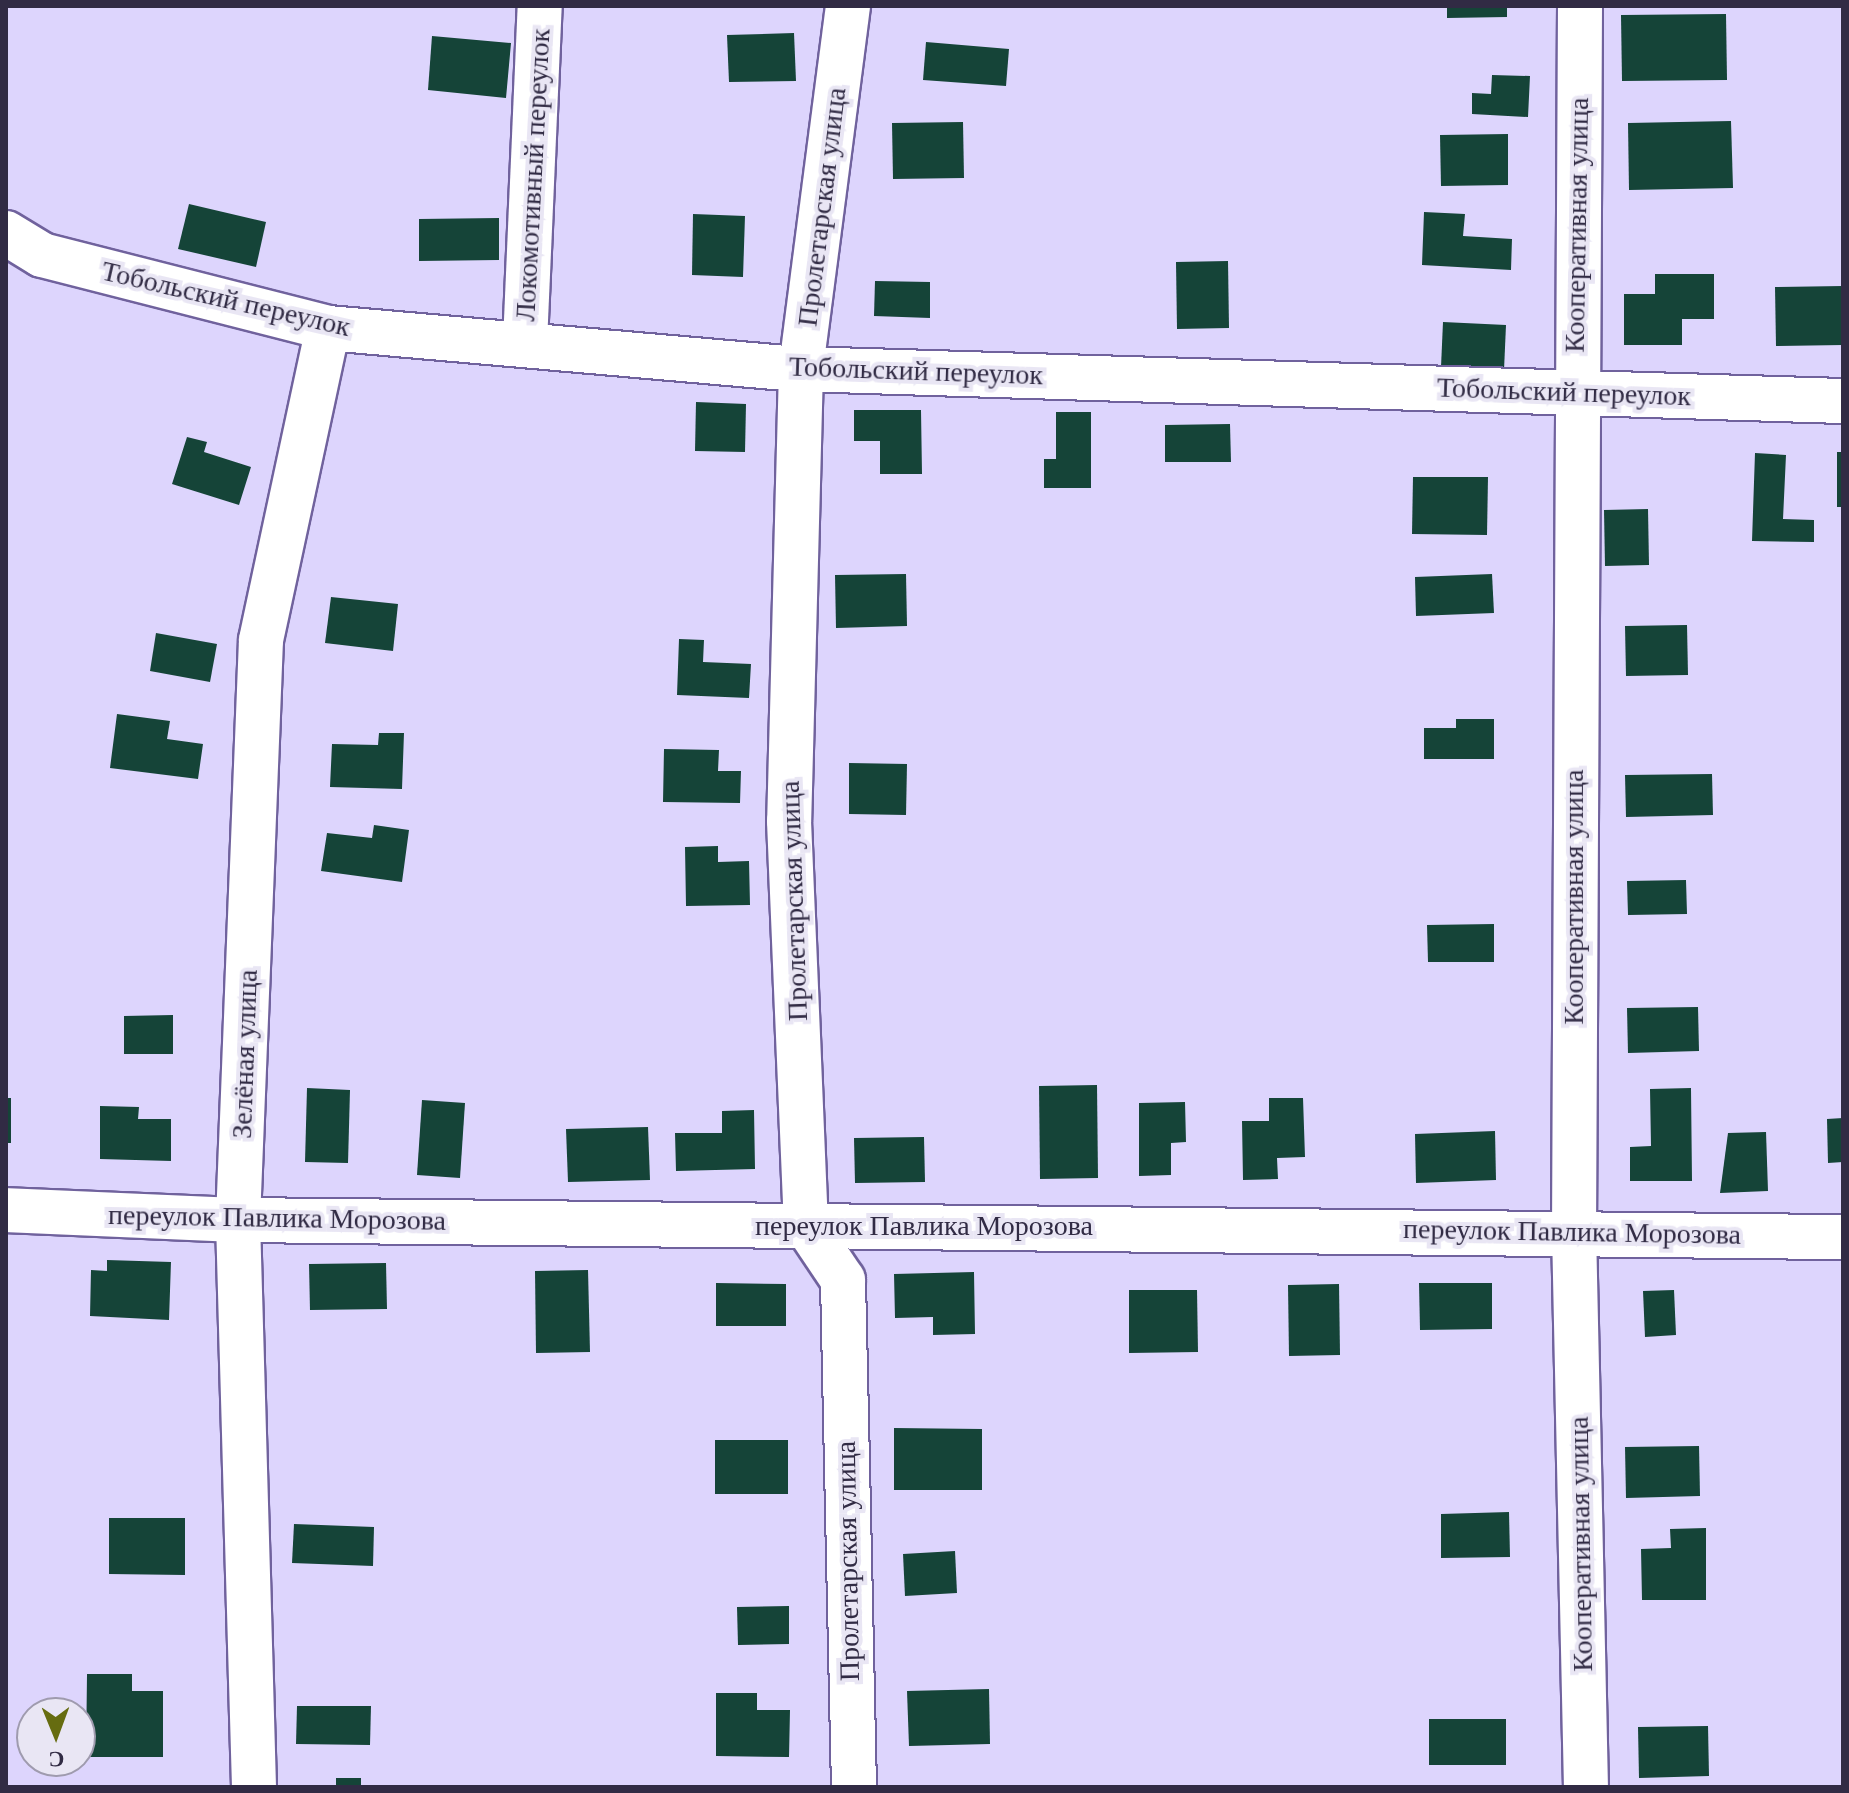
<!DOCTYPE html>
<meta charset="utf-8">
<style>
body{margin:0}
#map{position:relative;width:1849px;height:1793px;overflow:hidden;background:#ddd5fd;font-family:"Times New Roman",serif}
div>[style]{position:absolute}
.building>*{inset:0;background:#154438}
.roads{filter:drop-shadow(2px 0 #70629d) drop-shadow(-2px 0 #70629d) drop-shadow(0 2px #70629d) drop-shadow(0 -2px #70629d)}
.minor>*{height:44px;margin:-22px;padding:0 22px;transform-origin:22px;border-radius:22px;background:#fff}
span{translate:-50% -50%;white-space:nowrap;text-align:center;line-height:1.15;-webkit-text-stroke:8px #e9e6f4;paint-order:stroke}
.street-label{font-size:28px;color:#312b44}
.frame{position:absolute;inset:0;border:8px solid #312b44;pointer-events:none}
.north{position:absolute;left:16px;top:1697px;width:80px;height:80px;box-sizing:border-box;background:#e9e6f4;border:2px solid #9f9bae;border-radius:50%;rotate:179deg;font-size:22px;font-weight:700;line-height:32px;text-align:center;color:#312b44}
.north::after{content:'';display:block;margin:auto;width:28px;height:36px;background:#666c10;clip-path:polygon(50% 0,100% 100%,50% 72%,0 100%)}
</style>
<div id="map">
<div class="building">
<div style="clip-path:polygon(1447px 6px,1507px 6px,1507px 17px,1447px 18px)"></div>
<div style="clip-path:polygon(1726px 14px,1727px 80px,1622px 81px,1621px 15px)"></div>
<div style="clip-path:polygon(794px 33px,796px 81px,729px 82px,727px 35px)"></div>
<div style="clip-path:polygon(432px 36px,511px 43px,506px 98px,428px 90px)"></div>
<div style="clip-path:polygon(926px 42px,1009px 49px,1006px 86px,923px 80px)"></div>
<div style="clip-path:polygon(1492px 75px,1530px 76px,1528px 117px,1472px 114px,1472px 93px,1491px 94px)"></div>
<div style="clip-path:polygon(1731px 121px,1733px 188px,1629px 190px,1628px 123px)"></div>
<div style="clip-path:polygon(963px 122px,964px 178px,893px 179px,892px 123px)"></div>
<div style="clip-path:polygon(1508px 134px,1508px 185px,1441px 186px,1440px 135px)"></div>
<div style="clip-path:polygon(189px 204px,266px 222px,256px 267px,178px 249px)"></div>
<div style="clip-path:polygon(1424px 212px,1465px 214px,1463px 236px,1512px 239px,1511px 270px,1422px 265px)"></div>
<div style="clip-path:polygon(693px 214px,745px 216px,743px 277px,692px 275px)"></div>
<div style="clip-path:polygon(499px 218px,499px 260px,419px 261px,419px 219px)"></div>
<div style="clip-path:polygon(1228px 261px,1229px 328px,1177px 329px,1176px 262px)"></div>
<div style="clip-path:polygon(1655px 274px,1714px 274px,1714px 319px,1682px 319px,1682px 345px,1624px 345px,1624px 294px,1655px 294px)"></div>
<div style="clip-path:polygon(875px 281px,930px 282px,930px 318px,874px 316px)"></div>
<div style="clip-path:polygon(1843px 286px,1843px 345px,1776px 346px,1775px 287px)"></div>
<div style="clip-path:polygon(1443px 322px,1506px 325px,1504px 370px,1441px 367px)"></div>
<div style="clip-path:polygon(696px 402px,746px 404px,745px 452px,695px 451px)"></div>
<div style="clip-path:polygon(854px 410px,921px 410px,922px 474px,880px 474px,880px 441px,854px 441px)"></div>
<div style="clip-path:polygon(1056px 412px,1091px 412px,1091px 488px,1044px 488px,1044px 459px,1056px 459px)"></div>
<div style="clip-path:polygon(1230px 424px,1231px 462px,1165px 462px,1165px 425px)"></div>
<div style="clip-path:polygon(187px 437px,207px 442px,204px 452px,251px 467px,239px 505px,172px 484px)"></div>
<div style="clip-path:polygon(1837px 452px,1843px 452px,1843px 507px,1837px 507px)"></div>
<div style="clip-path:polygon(1755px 453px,1786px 455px,1783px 519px,1814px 520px,1814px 542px,1752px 541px)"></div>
<div style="clip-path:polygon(1413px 477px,1488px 477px,1487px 535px,1412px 534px)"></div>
<div style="clip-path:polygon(1648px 509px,1649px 565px,1605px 566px,1604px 510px)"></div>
<div style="clip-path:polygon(906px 574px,907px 626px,836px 628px,835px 575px)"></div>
<div style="clip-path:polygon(1492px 574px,1494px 613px,1416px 616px,1415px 577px)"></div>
<div style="clip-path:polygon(331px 597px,398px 604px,393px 651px,325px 643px)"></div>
<div style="clip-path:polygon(1687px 625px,1688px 675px,1626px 676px,1625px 626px)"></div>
<div style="clip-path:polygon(156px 633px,217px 644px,210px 682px,150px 671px)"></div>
<div style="clip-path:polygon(679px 639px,704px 640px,703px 662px,751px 664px,749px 698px,677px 695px)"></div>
<div style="clip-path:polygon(117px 714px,170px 721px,167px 739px,203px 744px,198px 779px,110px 768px)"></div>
<div style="clip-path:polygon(1456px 719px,1494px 719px,1494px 759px,1424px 759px,1424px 728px,1456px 728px)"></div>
<div style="clip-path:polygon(379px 733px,404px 733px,402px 789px,330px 787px,332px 744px,378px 745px)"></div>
<div style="clip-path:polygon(664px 749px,719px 750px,718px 771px,741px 771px,740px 803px,663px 802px)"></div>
<div style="clip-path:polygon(849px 763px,907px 764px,906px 815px,849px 814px)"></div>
<div style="clip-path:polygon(1712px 774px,1713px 815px,1626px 817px,1625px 775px)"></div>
<div style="clip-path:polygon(374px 825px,409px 830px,402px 882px,321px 871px,327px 833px,372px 838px)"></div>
<div style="clip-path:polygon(718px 846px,718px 862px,749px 861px,750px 905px,686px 906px,685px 847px)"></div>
<div style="clip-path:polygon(1686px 880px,1687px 914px,1628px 915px,1627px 881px)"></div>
<div style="clip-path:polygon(1494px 924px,1494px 962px,1428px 962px,1427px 925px)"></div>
<div style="clip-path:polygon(1698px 1007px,1699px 1051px,1628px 1053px,1627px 1008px)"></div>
<div style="clip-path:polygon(173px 1015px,173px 1054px,124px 1054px,124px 1016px)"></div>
<div style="clip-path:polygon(1097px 1085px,1098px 1178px,1040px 1179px,1039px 1086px)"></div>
<div style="clip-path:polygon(307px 1088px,350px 1090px,348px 1163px,305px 1162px)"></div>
<div style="clip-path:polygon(1691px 1088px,1692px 1181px,1630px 1181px,1630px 1147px,1651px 1146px,1650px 1089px)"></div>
<div style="clip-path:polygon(6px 1098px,11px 1098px,11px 1143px,6px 1143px)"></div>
<div style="clip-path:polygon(1269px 1098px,1303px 1098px,1305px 1157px,1277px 1158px,1278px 1179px,1243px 1180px,1242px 1121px,1269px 1121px)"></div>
<div style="clip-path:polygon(422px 1100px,465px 1103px,460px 1178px,417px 1175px)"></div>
<div style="clip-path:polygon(1185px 1102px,1186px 1142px,1171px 1143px,1171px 1175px,1139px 1176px,1139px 1103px)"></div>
<div style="clip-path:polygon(100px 1106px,139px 1107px,138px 1119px,171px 1119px,171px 1161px,100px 1159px)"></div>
<div style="clip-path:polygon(754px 1110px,755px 1169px,676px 1171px,675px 1133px,722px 1133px,722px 1111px)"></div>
<div style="clip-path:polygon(1843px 1118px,1843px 1162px,1828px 1163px,1827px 1119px)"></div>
<div style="clip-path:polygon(648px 1127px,650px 1180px,568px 1182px,566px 1129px)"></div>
<div style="clip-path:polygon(1495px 1131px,1496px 1180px,1416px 1183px,1415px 1134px)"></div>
<div style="clip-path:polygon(1766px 1132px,1768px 1191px,1720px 1193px,1728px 1133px)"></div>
<div style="clip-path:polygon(924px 1137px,925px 1182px,855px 1183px,854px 1138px)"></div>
<div style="clip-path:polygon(107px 1260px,171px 1262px,169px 1320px,90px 1316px,91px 1270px,107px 1271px)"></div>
<div style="clip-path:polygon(386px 1263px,387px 1309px,310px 1310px,309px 1264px)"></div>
<div style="clip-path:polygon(588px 1270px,590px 1352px,536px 1353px,535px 1271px)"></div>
<div style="clip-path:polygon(974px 1272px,975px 1334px,933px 1335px,933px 1317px,895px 1318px,894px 1274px)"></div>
<div style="clip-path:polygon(716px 1283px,786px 1284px,786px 1326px,716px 1326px)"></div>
<div style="clip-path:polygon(1419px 1283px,1492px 1283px,1492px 1329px,1420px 1330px)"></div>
<div style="clip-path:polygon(1339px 1284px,1340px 1355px,1289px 1356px,1288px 1285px)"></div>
<div style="clip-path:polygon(1129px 1290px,1197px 1290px,1198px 1352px,1129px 1353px)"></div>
<div style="clip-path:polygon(1674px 1290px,1676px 1335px,1645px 1337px,1643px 1291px)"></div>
<div style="clip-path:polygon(894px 1428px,982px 1429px,982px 1490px,894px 1490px)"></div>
<div style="clip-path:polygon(715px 1440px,788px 1440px,788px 1494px,715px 1494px)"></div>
<div style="clip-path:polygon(1699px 1446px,1700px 1496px,1626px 1498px,1625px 1447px)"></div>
<div style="clip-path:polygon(1509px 1512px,1510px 1557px,1441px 1558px,1441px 1514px)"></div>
<div style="clip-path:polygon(109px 1518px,185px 1518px,185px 1575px,109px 1574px)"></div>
<div style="clip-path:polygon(294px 1524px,374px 1527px,373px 1566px,292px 1563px)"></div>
<div style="clip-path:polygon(1706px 1528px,1706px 1600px,1642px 1600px,1641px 1549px,1671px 1548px,1670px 1529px)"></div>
<div style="clip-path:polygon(955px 1551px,957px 1593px,905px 1596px,903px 1554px)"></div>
<div style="clip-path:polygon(789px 1606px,789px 1644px,738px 1645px,737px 1607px)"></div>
<div style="clip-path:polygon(87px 1674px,132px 1674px,132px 1691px,163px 1691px,163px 1757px,86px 1757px)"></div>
<div style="clip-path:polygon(989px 1689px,990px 1744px,909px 1746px,907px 1691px)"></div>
<div style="clip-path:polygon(716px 1693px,757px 1693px,757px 1710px,790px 1710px,789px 1757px,716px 1756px)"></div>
<div style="clip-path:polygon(297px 1706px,371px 1706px,370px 1745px,296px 1744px)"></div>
<div style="clip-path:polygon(1429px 1719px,1506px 1719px,1506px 1765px,1429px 1765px)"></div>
<div style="clip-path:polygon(1708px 1726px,1709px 1776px,1639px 1778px,1638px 1727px)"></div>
<div style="clip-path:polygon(336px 1778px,361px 1778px,361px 1787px,336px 1787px)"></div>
</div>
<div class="roads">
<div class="minor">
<div style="left:848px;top:6px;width:366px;rotate:97.4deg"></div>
<div style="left:801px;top:369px;width:452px;rotate:91.5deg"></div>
<div style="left:789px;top:821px;width:404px;rotate:87.6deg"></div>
<div style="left:806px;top:1225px;width:66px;rotate:56.1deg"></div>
<div style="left:843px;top:1280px;width:507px;rotate:88.76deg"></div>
<div style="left:1580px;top:6px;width:1224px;rotate:90.28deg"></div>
<div style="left:1574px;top:1230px;width:557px;rotate:88.77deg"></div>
<div style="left:6px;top:233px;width:42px;rotate:31.4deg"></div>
<div style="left:42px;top:255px;width:295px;rotate:14.3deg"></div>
<div style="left:328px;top:328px;width:475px;rotate:5deg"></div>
<div style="left:801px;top:369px;width:1042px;rotate:1.76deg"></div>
<div style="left:525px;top:343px;width:337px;rotate:-87.5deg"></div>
<div style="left:6px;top:1210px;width:232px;rotate:2.5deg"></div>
<div style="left:238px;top:1220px;width:1605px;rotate:0.61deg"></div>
<div style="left:254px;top:1787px;width:567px;rotate:-91.62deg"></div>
<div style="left:238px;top:1220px;width:580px;rotate:-87.73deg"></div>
<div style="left:261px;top:640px;width:319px;rotate:-77.9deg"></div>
</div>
</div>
<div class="street-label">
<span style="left:533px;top:175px;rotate:-87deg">Локомотивный переулок</span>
<span style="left:822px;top:207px;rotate:-83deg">Пролетарская улица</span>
<span style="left:1577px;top:225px;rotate:-89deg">Кооперативная улица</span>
<span style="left:226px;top:299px;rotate:13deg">Тобольский переулок</span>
<span style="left:916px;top:371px;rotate:2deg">Тобольский переулок</span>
<span style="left:1564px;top:392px;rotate:2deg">Тобольский переулок</span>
<span style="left:1574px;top:897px;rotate:-90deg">Кооперативная улица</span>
<span style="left:794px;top:901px;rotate:-92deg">Пролетарская улица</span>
<span style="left:245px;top:1054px;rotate:-88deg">Зелёная улица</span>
<span style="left:277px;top:1218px;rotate:1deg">переулок Павлика Морозова</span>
<span style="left:924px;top:1226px">переулок Павлика Морозова</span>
<span style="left:1572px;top:1232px;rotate:1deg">переулок Павлика Морозова</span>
<span style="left:1581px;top:1544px;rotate:-91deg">Кооперативная улица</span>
<span style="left:848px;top:1561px;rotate:-91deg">Пролетарская улица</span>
</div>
<div class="frame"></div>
<div class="north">С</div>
</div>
